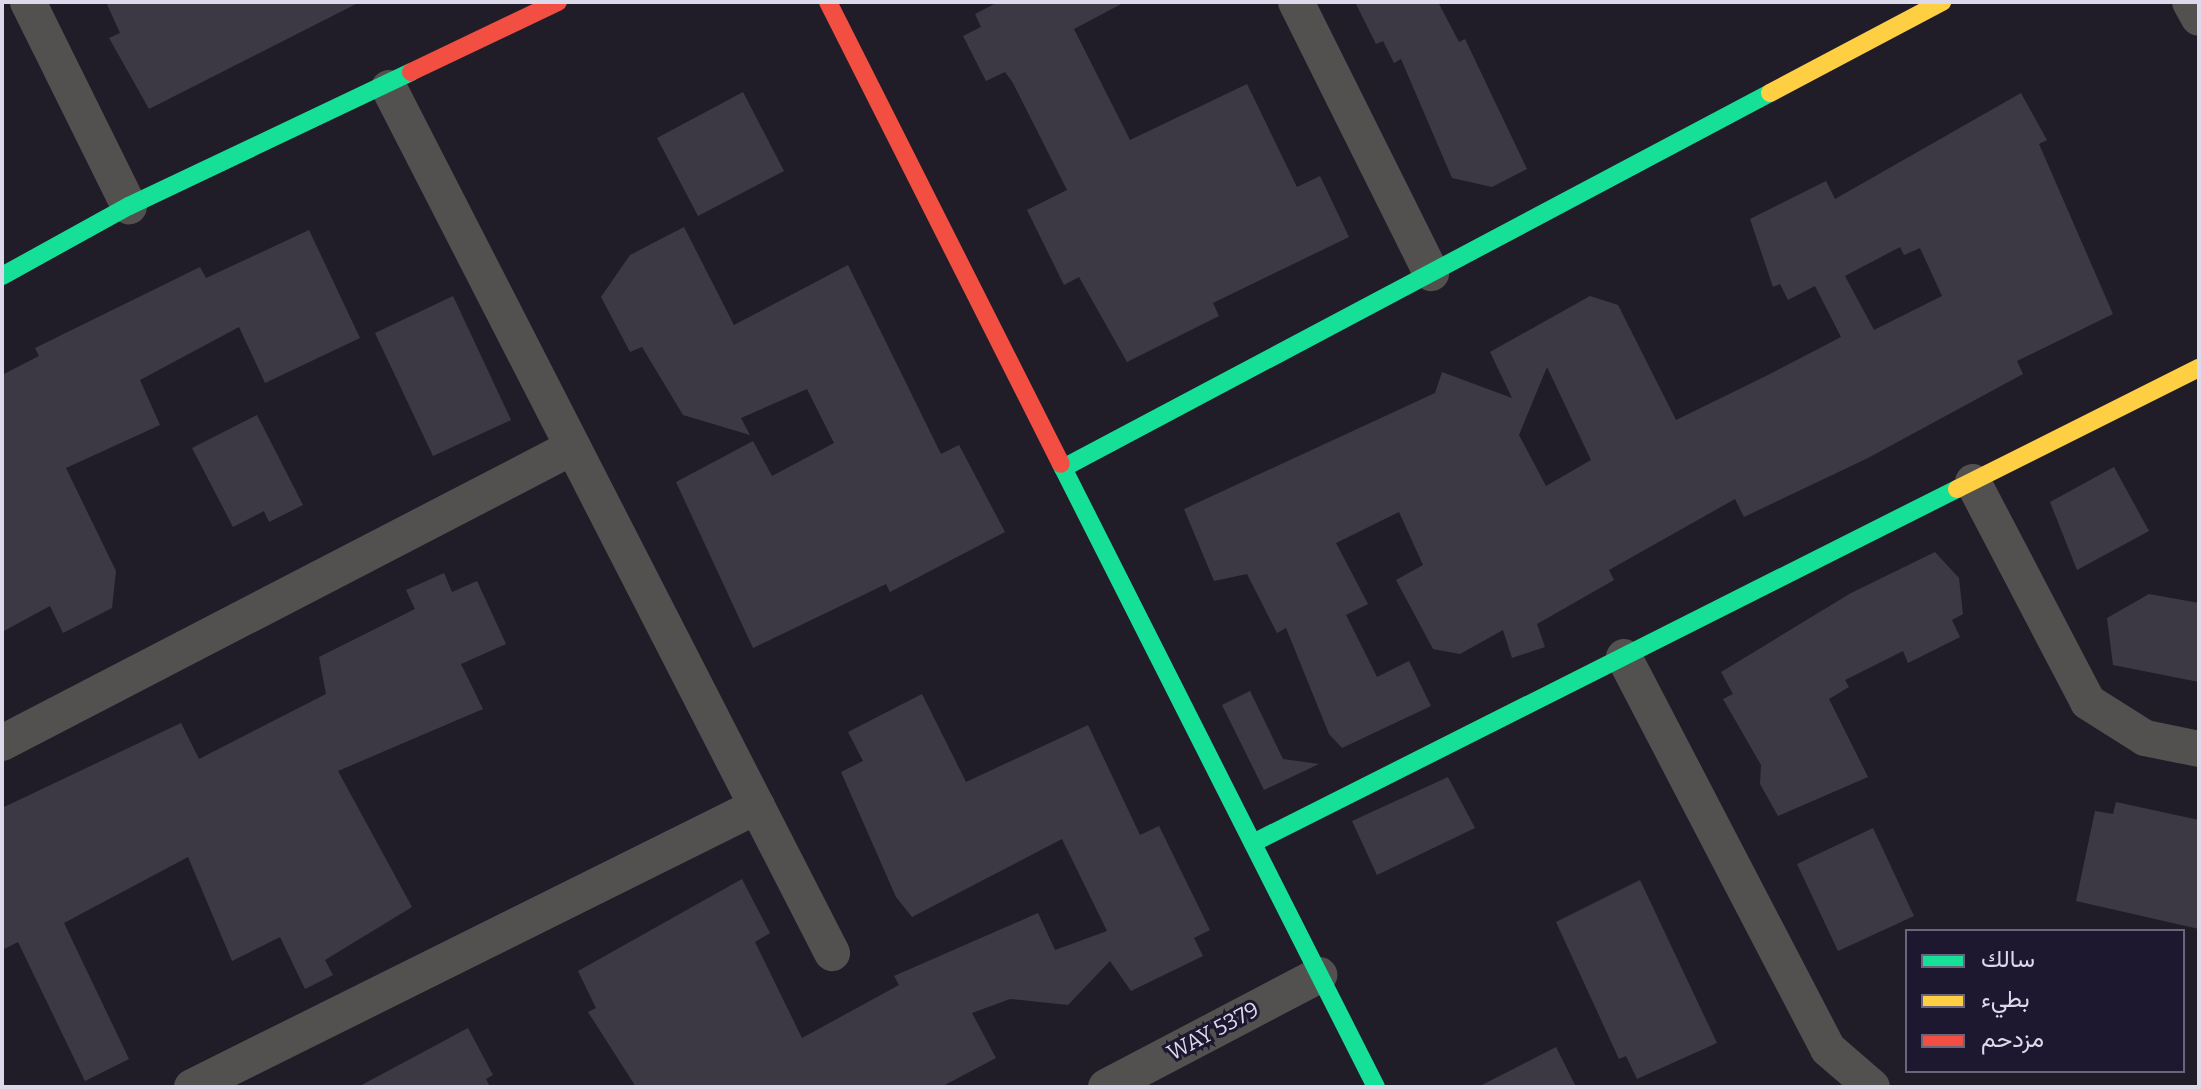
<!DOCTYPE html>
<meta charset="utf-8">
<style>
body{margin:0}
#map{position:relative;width:2201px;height:1089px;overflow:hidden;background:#201d29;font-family:Bitter,Vazirmatn,serif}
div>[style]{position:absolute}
.building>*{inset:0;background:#3c3945}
.street>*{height:36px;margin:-18px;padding:0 18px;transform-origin:18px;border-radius:18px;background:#535150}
.fast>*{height:18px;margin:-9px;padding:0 9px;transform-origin:9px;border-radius:9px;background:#16e098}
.slow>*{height:18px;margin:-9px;padding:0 9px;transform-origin:9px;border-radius:9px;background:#ffcf43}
.jam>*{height:18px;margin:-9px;padding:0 9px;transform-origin:9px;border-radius:9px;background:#f24e42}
span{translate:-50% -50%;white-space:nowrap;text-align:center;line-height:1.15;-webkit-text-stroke:6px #1d172f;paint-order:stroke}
.street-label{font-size:22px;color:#dcd9ea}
.frame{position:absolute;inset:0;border:4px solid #dcd9ea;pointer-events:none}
.legend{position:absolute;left:1905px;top:929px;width:280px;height:144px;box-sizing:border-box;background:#1d172f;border:2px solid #69657a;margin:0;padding:10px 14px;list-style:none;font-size:24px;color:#dcd9ea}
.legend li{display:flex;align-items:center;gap:16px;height:40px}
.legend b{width:40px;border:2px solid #69657a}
</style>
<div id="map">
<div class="building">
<div style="clip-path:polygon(106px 2px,360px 2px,149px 109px,109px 38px,120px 33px)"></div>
<div style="clip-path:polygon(998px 2px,1125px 2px,1074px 29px,1130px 140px,1247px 84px,1297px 187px,1320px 176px,1349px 237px,1213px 303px,1219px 316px,1127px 362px,1079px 277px,1064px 285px,1027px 210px,1067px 190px,1013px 83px,1005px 72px,986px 81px,963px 36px,981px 27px,975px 14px)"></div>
<div style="clip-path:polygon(1355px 2px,1438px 2px,1459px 42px,1465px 39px,1527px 169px,1492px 187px,1452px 178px,1401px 59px,1394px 63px,1383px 41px,1376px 44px)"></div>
<div style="clip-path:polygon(743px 92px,784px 171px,698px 216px,657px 138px)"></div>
<div style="clip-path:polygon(evenodd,2021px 93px,2047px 140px,2039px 144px,2113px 314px,2017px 361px,2023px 374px,1868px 458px,1744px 517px,1735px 499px,1609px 570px,1614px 580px,1537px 624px,1545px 647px,1512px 658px,1503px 630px,1460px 654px,1433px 649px,1396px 580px,1423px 565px,1399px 512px,1336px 543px,1368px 604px,1346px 615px,1377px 677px,1409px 661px,1431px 706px,1342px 748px,1329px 734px,1286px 628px,1277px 633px,1247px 574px,1214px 581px,1184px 509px,1435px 393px,1442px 372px,1512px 398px,1490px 352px,1590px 296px,1618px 305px,1676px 420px,1768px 375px,1841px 337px,1815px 286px,1788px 300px,1780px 284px,1773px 287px,1750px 219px,1826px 181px,1835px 199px,2021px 93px,1900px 247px,1904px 255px,1920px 248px,1942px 296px,1874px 330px,1845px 276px,1900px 247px,2021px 93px,1547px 367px,1591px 460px,1546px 486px,1519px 435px,1547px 367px)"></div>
<div style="clip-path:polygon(684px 227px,734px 325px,848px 265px,941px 454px,959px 445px,1005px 532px,890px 592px,886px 584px,753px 648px,676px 482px,753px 441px,772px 476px,834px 443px,807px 389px,741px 418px,750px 435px,683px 415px,642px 347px,630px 352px,601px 297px,630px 255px)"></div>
<div style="clip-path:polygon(309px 230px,360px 338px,265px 383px,239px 327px,140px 380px,160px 425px,66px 468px,116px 571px,112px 608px,63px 633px,50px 606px,2px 632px,2px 375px,39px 356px,35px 348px,200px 267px,206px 278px)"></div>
<div style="clip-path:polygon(453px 296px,511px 420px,433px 456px,375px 333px)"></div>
<div style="clip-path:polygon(257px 415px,303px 505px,269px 522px,264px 511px,233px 527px,192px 448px)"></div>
<div style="clip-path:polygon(2114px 467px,2149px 531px,2077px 570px,2050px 502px)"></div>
<div style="clip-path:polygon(1935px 552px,1959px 578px,1963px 614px,1952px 620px,1960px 637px,1908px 663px,1903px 651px,1845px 680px,1849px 687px,1829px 699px,1868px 777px,1778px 816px,1760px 784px,1761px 765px,1723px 699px,1733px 694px,1721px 672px,1851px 593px)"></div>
<div style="clip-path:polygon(444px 573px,452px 592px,477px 581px,506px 644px,461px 664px,483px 709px,338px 771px,412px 907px,325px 960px,333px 975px,305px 989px,280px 937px,232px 961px,188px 857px,64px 923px,129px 1059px,85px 1081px,18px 942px,2px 950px,2px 808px,181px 723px,199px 759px,326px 694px,319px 657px,415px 609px,406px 590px)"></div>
<div style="clip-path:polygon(2149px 594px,2199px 603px,2199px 682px,2113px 665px,2107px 618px)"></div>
<div style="clip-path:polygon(1250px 691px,1283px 759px,1319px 764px,1264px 790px,1222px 705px)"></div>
<div style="clip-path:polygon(922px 694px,966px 782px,1088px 725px,1140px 835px,1159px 826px,1210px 930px,1194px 938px,1203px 956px,1131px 991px,1110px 961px,1068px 1005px,1010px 999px,972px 1013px,996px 1058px,941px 1087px,636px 1087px,588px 1012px,596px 1008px,578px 971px,742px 879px,770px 933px,755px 942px,802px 1038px,899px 985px,894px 976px,1038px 913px,1055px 950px,1107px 931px,1062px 839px,912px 917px,896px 897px,841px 772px,863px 761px,848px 732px)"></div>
<div style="clip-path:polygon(1448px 777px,1475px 828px,1377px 875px,1352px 821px)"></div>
<div style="clip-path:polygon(2116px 802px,2199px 820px,2199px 929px,2076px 901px,2095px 811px,2113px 814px)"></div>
<div style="clip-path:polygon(1873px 828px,1914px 916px,1838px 951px,1797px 864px)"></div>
<div style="clip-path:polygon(1640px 880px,1717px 1043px,1637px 1079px,1626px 1056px,1619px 1059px,1556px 922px)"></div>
<div style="clip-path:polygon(468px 1028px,493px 1075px,486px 1079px,490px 1087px,358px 1087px)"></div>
<div style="clip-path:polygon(1556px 1047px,1576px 1087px,1478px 1087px)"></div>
</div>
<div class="street">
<div style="left:28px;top:2px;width:228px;rotate:63.7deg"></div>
<div style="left:1296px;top:2px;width:303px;rotate:63.5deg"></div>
<div style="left:2190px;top:2px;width:18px;rotate:61deg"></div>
<div style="left:389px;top:88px;width:972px;rotate:62.88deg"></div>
<div style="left:1973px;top:482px;width:248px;rotate:62.4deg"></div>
<div style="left:2088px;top:702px;width:67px;rotate:32.3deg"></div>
<div style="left:2145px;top:738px;width:55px;rotate:11.5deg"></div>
<div style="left:1624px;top:657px;width:442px;rotate:62.5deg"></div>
<div style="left:1828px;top:1049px;width:58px;rotate:40.8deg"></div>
<div style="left:2px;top:743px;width:643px;rotate:-27.4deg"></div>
<div style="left:192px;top:1087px;width:631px;rotate:-26.44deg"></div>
<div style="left:1106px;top:1087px;width:241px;rotate:-27.7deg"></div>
</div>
<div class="fast">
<div style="left:2px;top:276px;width:145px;rotate:-28.9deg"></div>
<div style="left:129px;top:206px;width:312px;rotate:-25.4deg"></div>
<div style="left:1061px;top:464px;width:698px;rotate:63.18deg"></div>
<div style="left:1063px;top:468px;width:800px;rotate:-27.94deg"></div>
<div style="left:1253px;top:843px;width:788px;rotate:-26.7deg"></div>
</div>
<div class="slow">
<div style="left:1770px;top:93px;width:195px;rotate:-27.9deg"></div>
<div style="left:1957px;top:489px;width:271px;rotate:-26.6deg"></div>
</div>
<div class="jam">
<div style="left:828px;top:2px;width:517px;rotate:63.24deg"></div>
<div style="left:411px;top:72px;width:163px;rotate:-25.5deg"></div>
</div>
<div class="street-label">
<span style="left:1213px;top:1031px;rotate:-28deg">WAY 5379</span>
</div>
<div class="frame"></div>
<ul class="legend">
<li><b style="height:10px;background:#16e098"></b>سالك</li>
<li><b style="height:10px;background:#ffcf43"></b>بطيء</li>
<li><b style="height:10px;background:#f24e42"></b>مزدحم</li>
</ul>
</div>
